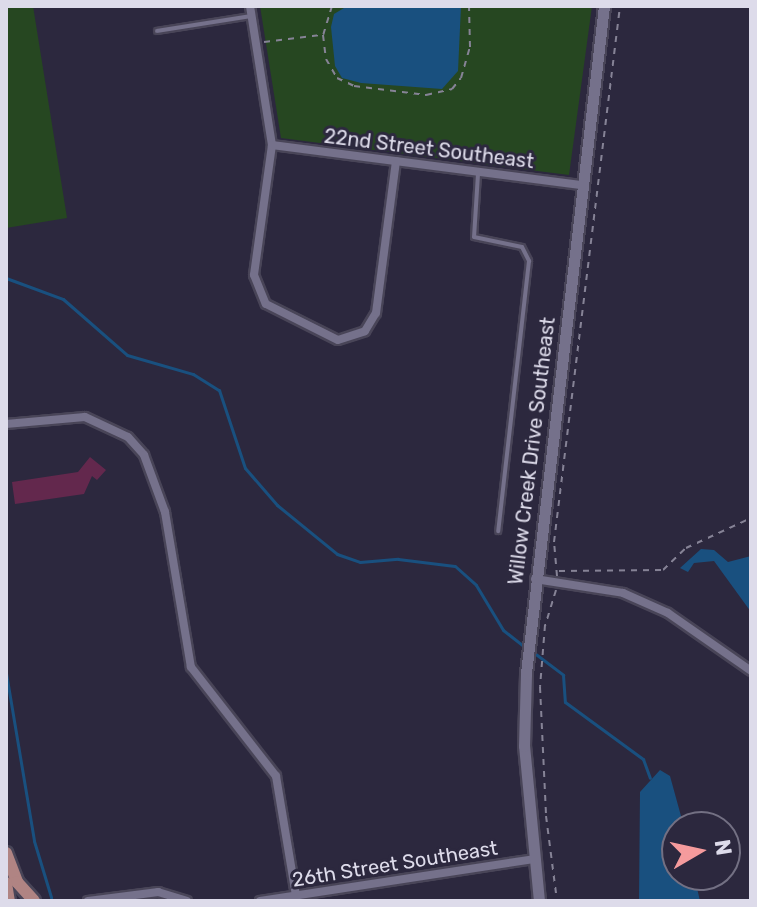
<!DOCTYPE html>
<style>
body{margin:0}
#map{position:relative;width:757px;height:907px;overflow:hidden;background:#2c283e;font-family:Rubik,sans-serif}
div>[style]{position:absolute}
.green>*{inset:0;background:#264721}
.water>*{inset:0;background:#19507f}
.stream>*{height:3px;margin:-1.5px;padding:0 1.5px;transform-origin:1.5px;border-radius:1.5px;background:#19507f}
.building>*{inset:0;background:#63284d}
.path>*{height:2px;margin-top:-1px;transform-origin:0;background:repeating-linear-gradient(90deg,#868396 0 6px,transparent 0 12px)}
.roads{filter:drop-shadow(2px 0 #494558) drop-shadow(-2px 0 #494558) drop-shadow(0 2px #494558) drop-shadow(0 -2px #494558)}
.lane>*{height:4px;margin:-2px;padding:0 2px;transform-origin:2px;border-radius:2px;background:#75718b}
.street>*{height:8px;margin:-4px;padding:0 4px;transform-origin:4px;border-radius:4px;background:#75718b}
.secondary>*{height:11px;margin:-5.5px;padding:0 5.5px;transform-origin:5.5px;border-radius:5.5px;background:#75718b}
.primary>*{height:12px;margin:-6px;padding:0 6px;transform-origin:6px;border-radius:6px;background:#b08483}
span{translate:-50% -50%;white-space:nowrap;text-align:center;line-height:1.15;-webkit-text-stroke:6px #2c283e;paint-order:stroke}
.street-label{font-size:20px;color:#dddbea}
.frame{position:absolute;inset:0;border:8px solid #dddbea;pointer-events:none}
.north{position:absolute;left:661px;top:811px;width:80px;height:80px;box-sizing:border-box;background:#2c283e;border:2px solid #737083;border-radius:50%;rotate:81deg;font-size:22px;font-weight:700;line-height:32px;text-align:center;color:#dddbea}
.north::after{content:'';display:block;margin:auto;width:28px;height:36px;background:#f59b9d;clip-path:polygon(50% 0,100% 100%,50% 72%,0 100%)}
</style>
<div id="map">
<div class="green">
<div style="clip-path:polygon(6px 6px,33px 6px,67px 218px,6px 228px)"></div>
<div style="clip-path:polygon(260px 6px,592px 6px,569px 175px,281px 138px)"></div>
</div>
<div class="water">
<div style="clip-path:polygon(461px 6px,458px 71px,442px 89px,361px 83px,342px 78px,335px 66px,331px 27px,334px 14px,344px 8px)"></div>
<div style="clip-path:polygon(701px 549px,714px 550px,728px 562px,751px 556px,751px 612px,714px 561px,694px 563px,688px 572px,680px 568px)"></div>
<div style="clip-path:polygon(660px 770px,670px 776px,681px 816px,677px 875px,694px 875px,700px 901px,639px 901px,640px 792px)"></div>
</div>
<div class="stream">
<div style="left:6px;top:278px;width:61px;rotate:20.2deg"></div>
<div style="left:63px;top:299px;width:85px;rotate:41.2deg"></div>
<div style="left:127px;top:355px;width:69px;rotate:16.1deg"></div>
<div style="left:193px;top:374px;width:31px;rotate:32deg"></div>
<div style="left:219px;top:390px;width:82px;rotate:71.6deg"></div>
<div style="left:245px;top:468px;width:49px;rotate:49.1deg"></div>
<div style="left:277px;top:505px;width:77px;rotate:39.2deg"></div>
<div style="left:337px;top:554px;width:24px;rotate:19deg"></div>
<div style="left:360px;top:562px;width:38px;rotate:-5deg"></div>
<div style="left:398px;top:559px;width:57px;rotate:7deg"></div>
<div style="left:455px;top:566px;width:28px;rotate:42deg"></div>
<div style="left:476px;top:585px;width:52px;rotate:59deg"></div>
<div style="left:503px;top:630px;width:29px;rotate:38deg"></div>
<div style="left:533px;top:652px;width:38px;rotate:37deg"></div>
<div style="left:563px;top:675px;width:27px;rotate:86deg"></div>
<div style="left:565px;top:702px;width:97px;rotate:36.2deg"></div>
<div style="left:643px;top:759px;width:20px;rotate:70deg"></div>
<div style="left:6px;top:673px;width:170px;rotate:80.5deg"></div>
<div style="left:34px;top:841px;width:59px;rotate:73.1deg"></div>
</div>
<div class="building">
<div style="clip-path:polygon(90px 457px,106px 470px,97px 480px,92px 476px,84px 494px,15px 504px,12px 482px,78px 472px)"></div>
</div>
<div class="path">
<div style="left:332px;top:6px;width:30px;rotate:107deg"></div>
<div style="left:323px;top:35px;width:24px;rotate:83deg"></div>
<div style="left:326px;top:59px;width:22px;rotate:60deg"></div>
<div style="left:337px;top:78px;width:19px;rotate:25deg"></div>
<div style="left:354px;top:86px;width:73px;rotate:7.1deg"></div>
<div style="left:426px;top:95px;width:27px;rotate:-13deg"></div>
<div style="left:452px;top:89px;width:14px;rotate:-51deg"></div>
<div style="left:461px;top:78px;width:32px;rotate:-74deg"></div>
<div style="left:470px;top:47px;width:41px;rotate:-91.4deg"></div>
<div style="left:264px;top:42px;width:57px;rotate:-7deg"></div>
<div style="left:559px;top:571px;width:104px;rotate:-0.6deg"></div>
<div style="left:663px;top:570px;width:32px;rotate:-44deg"></div>
<div style="left:686px;top:548px;width:72px;rotate:-24.8deg"></div>
<div style="left:557px;top:576px;width:34px;rotate:-95deg"></div>
<div style="left:554px;top:542px;width:540px;rotate:-82.98deg"></div>
<div style="left:556px;top:590px;width:37px;rotate:107deg"></div>
<div style="left:545px;top:625px;width:62px;rotate:94.6deg"></div>
<div style="left:540px;top:687px;width:129px;rotate:87.3deg"></div>
<div style="left:546px;top:816px;width:86px;rotate:82.6deg"></div>
</div>
<div class="roads">
<div class="lane">
<div style="left:157px;top:31px;width:95px;rotate:-9.1deg"></div>
<div style="left:478px;top:174px;width:63px;rotate:93.6deg"></div>
<div style="left:474px;top:237px;width:49px;rotate:11.8deg"></div>
<div style="left:522px;top:247px;width:16px;rotate:63deg"></div>
<div style="left:529px;top:261px;width:272px;rotate:96.5deg"></div>
</div>
<div class="street">
<div style="left:250px;top:6px;width:141px;rotate:81deg"></div>
<div style="left:272px;top:145px;width:131px;rotate:97.9deg"></div>
<div style="left:254px;top:275px;width:31px;rotate:68deg"></div>
<div style="left:266px;top:304px;width:80px;rotate:26.6deg"></div>
<div style="left:338px;top:340px;width:28px;rotate:-18deg"></div>
<div style="left:365px;top:331px;width:21px;rotate:-59deg"></div>
<div style="left:376px;top:313px;width:153px;rotate:-82.5deg"></div>
<div style="left:272px;top:145px;width:313px;rotate:7.4deg"></div>
<div style="left:6px;top:424px;width:79px;rotate:-5.1deg"></div>
<div style="left:85px;top:417px;width:47px;rotate:24.9deg"></div>
<div style="left:128px;top:437px;width:24px;rotate:48deg"></div>
<div style="left:144px;top:455px;width:61px;rotate:69.8deg"></div>
<div style="left:165px;top:512px;width:157px;rotate:80.5deg"></div>
<div style="left:191px;top:667px;width:138px;rotate:52.1deg"></div>
<div style="left:276px;top:776px;width:121px;rotate:80.5deg"></div>
<div style="left:535px;top:579px;width:89px;rotate:9deg"></div>
<div style="left:623px;top:593px;width:49px;rotate:24deg"></div>
<div style="left:668px;top:613px;width:101px;rotate:34.9deg"></div>
<div style="left:88px;top:901px;width:71px;rotate:-7.3deg"></div>
<div style="left:158px;top:892px;width:30px;rotate:17deg"></div>
<div style="left:260px;top:901px;width:277px;rotate:-8.7deg"></div>
</div>
<div class="secondary">
<div style="left:539px;top:901px;width:156px;rotate:-95.5deg"></div>
<div style="left:524px;top:746px;width:73px;rotate:-88.4deg"></div>
<div style="left:526px;top:673px;width:672px;rotate:-83.33deg"></div>
</div>
<div class="primary">
<div style="left:6px;top:853px;width:31px;rotate:69deg"></div>
<div style="left:17px;top:882px;width:25px;rotate:48deg"></div>
<div style="left:6px;top:883px;width:18px;rotate:81deg"></div>
</div>
</div>
<div class="street-label">
<span style="left:429px;top:149px;rotate:7deg">22nd Street Southeast</span>
<span style="left:532px;top:451px;rotate:-83deg">Willow Creek Drive Southeast</span>
<span style="left:395px;top:864px;rotate:-9deg">26th Street Southeast</span>
</div>
<div class="frame"></div>
<div class="north">N</div>
</div>
